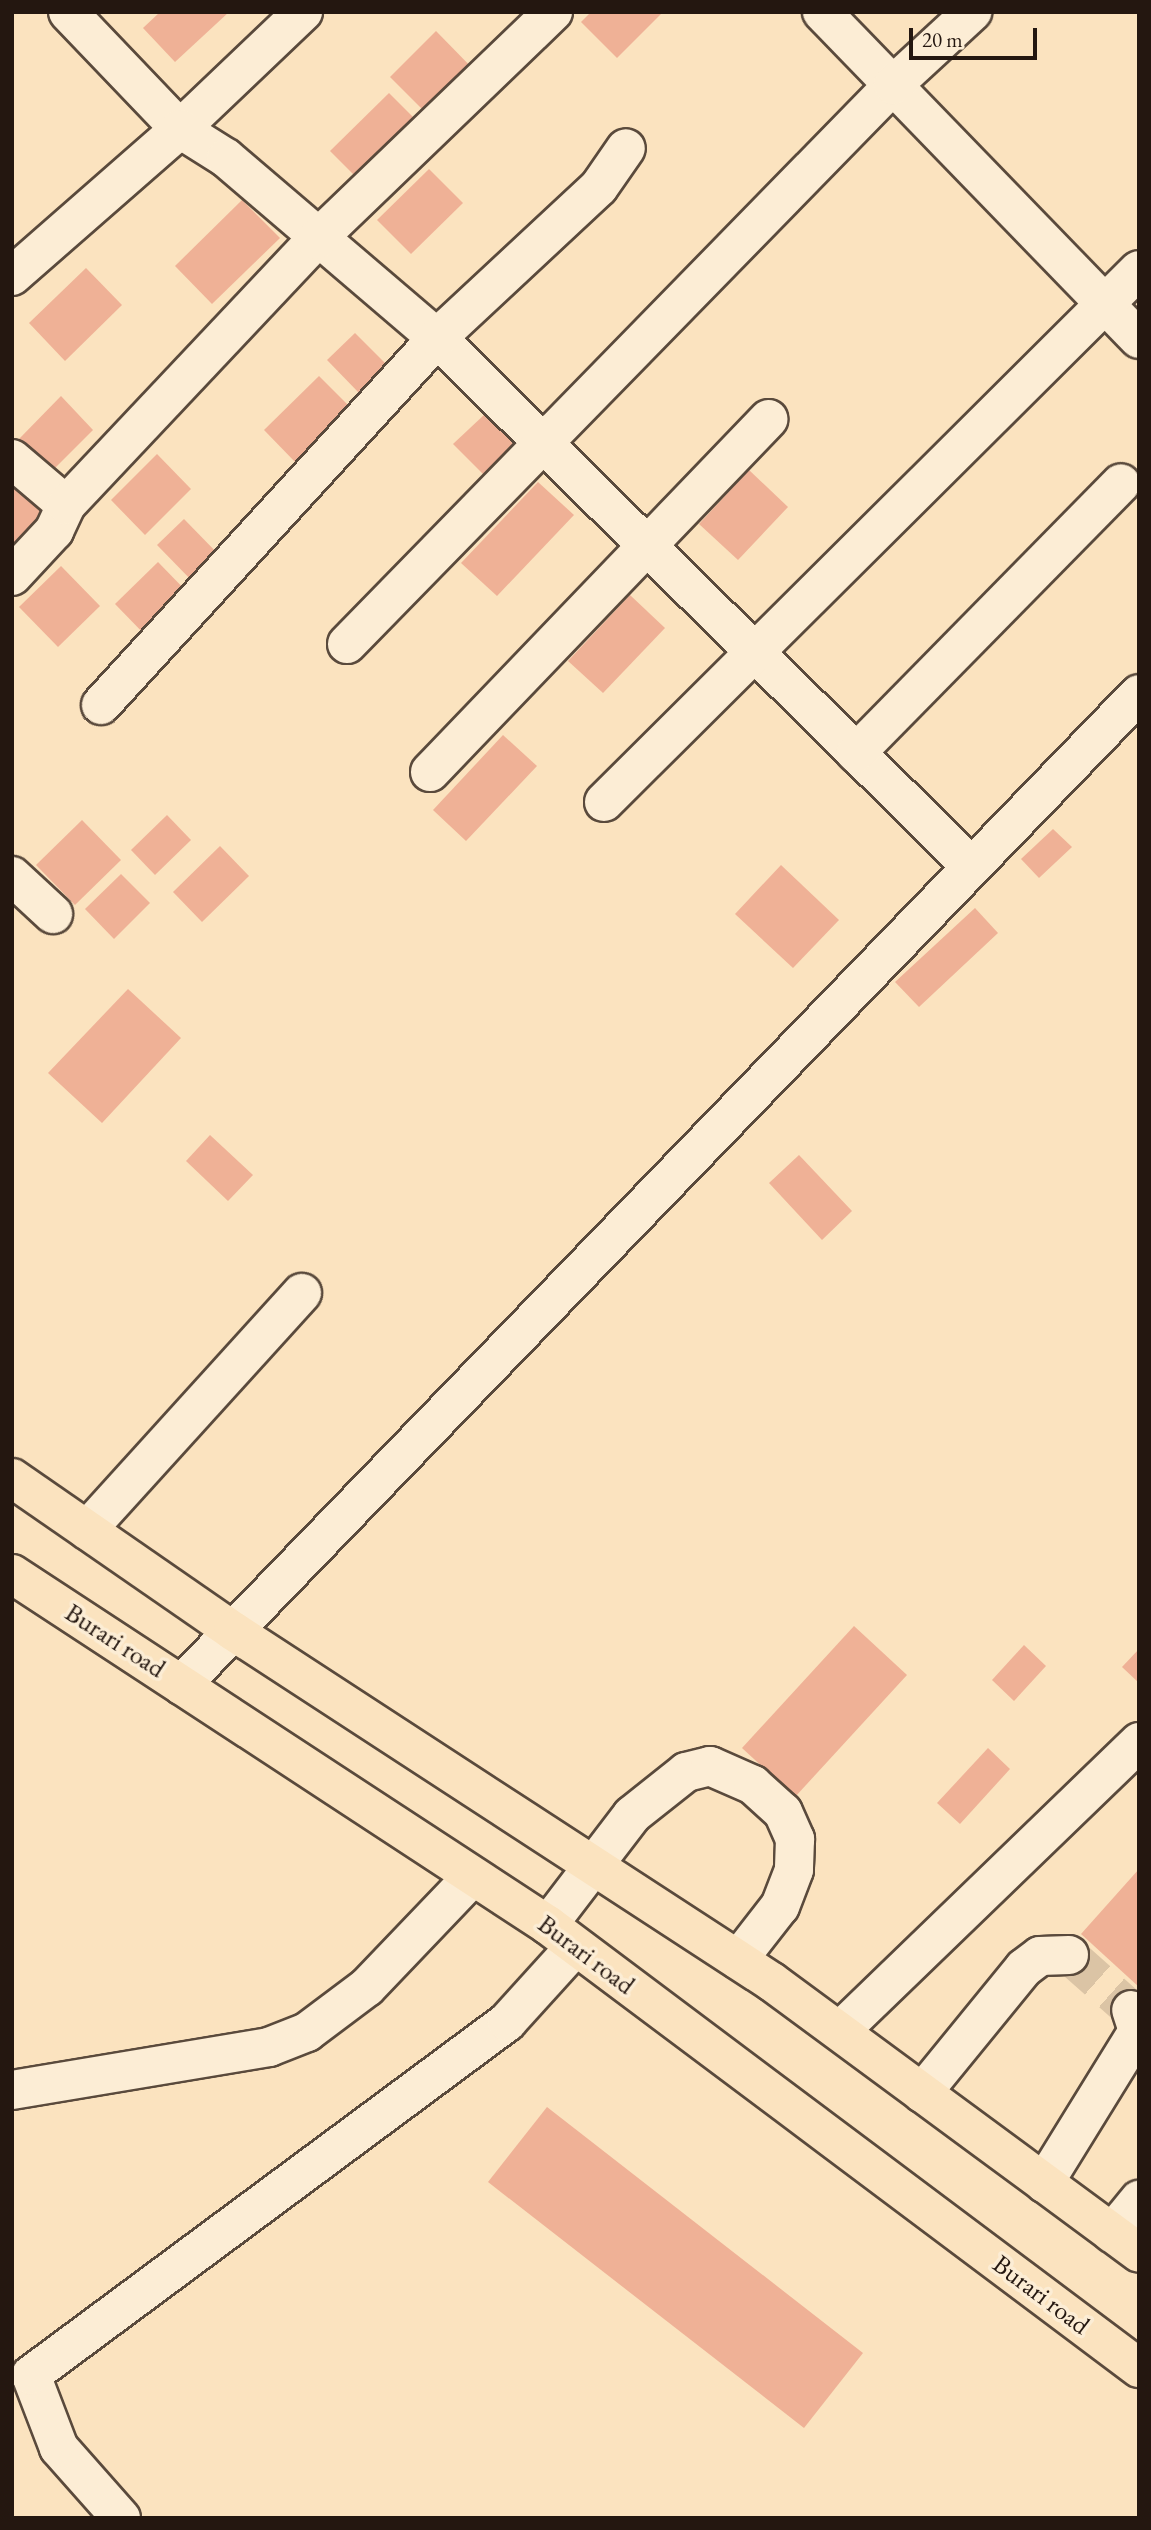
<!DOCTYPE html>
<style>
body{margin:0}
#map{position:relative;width:1151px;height:2530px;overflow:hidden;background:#fbe3bf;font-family:"EB Garamond",serif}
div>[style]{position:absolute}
.building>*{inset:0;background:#efb196}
.minor-tunnel>*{height:38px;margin-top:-19px;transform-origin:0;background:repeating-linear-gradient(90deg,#dbc4a5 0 38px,transparent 0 57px)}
.roads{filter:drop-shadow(2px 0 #5a4a3c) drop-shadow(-2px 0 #5a4a3c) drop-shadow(0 2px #5a4a3c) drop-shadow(0 -2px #5a4a3c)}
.minor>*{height:38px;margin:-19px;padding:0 19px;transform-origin:19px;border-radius:19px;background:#fcedd5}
.major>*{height:38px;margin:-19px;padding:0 19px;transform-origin:19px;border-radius:19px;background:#fbe3bf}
span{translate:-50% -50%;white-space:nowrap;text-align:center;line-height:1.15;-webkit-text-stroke:7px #fcedd5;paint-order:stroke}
.street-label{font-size:26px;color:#241710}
.frame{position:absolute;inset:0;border:14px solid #241710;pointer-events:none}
.scale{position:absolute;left:909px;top:28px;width:128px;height:32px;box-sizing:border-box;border:4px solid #241710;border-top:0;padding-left:9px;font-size:21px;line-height:24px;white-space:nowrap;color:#241710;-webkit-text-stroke:5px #fcedd5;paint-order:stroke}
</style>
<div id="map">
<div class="building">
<div style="clip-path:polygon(160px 12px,229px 12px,175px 62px,143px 28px)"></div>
<div style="clip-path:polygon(591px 12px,663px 12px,617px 58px,581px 22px)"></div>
<div style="clip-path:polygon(436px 31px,480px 76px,434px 121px,390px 77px)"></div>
<div style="clip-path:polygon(389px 93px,426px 130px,367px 188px,330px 151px)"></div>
<div style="clip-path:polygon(429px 169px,463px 203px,411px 254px,377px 220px)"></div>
<div style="clip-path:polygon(242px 200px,280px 238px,212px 304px,175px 266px)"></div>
<div style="clip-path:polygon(86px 268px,122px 305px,65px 361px,29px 323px)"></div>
<div style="clip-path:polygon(355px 333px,388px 366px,360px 394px,327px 360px)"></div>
<div style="clip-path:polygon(319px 376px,352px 409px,297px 464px,264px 430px)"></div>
<div style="clip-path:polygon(61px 396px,93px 430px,51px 472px,19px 439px)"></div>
<div style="clip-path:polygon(485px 414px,522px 451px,491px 482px,453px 444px)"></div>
<div style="clip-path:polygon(157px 454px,191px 489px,145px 535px,111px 500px)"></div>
<div style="clip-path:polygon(749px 470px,788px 507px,738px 560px,699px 524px)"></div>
<div style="clip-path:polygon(12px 474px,53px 516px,12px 556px)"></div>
<div style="clip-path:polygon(538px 482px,574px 515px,497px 596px,461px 563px)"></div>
<div style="clip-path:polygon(184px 519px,223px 559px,196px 585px,157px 545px)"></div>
<div style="clip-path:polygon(158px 562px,193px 598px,150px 640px,115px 604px)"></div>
<div style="clip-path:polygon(61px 566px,100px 606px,58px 647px,19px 607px)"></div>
<div style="clip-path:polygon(630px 595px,665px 628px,603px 693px,568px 661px)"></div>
<div style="clip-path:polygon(503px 735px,537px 766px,466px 841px,433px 810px)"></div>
<div style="clip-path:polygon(167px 815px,191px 840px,155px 875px,131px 850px)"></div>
<div style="clip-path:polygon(82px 820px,121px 860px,75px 905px,36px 865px)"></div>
<div style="clip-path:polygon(1053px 829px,1072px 847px,1039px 878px,1021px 859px)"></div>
<div style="clip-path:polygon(220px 846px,249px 876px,202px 922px,173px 892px)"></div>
<div style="clip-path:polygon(781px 865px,839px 920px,793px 968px,735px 914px)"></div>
<div style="clip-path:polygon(121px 874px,150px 903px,114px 939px,85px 909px)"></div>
<div style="clip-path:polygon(975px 908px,998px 933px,919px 1007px,895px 982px)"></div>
<div style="clip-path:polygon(128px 989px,181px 1038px,102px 1123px,48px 1073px)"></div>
<div style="clip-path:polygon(210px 1135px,253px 1175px,228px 1201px,186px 1161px)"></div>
<div style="clip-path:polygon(799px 1155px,852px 1211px,822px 1240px,769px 1183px)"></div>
<div style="clip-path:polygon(854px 1626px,907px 1675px,795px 1797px,742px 1748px)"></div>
<div style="clip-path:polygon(1024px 1645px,1046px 1666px,1014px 1701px,992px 1680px)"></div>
<div style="clip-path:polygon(1139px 1649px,1139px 1683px,1122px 1667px)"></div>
<div style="clip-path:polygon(988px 1748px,1010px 1769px,960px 1824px,937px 1803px)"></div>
<div style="clip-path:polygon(1139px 1869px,1139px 1987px,1081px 1934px)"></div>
<div style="clip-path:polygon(547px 2107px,863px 2353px,804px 2428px,488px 2182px)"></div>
</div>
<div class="minor-tunnel">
<div style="left:1069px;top:1955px;width:83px;rotate:41.6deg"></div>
</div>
<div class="roads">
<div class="minor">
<div style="left:68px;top:12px;width:162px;rotate:46.3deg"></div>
<div style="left:180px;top:129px;width:170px;rotate:-43.6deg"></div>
<div style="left:822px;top:12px;width:455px;rotate:45.9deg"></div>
<div style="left:12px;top:276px;width:223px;rotate:-41.2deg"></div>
<div style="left:180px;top:129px;width:54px;rotate:32.2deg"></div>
<div style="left:226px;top:158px;width:277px;rotate:40.5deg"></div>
<div style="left:437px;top:338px;width:750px;rotate:44.68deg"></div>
<div style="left:12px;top:459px;width:71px;rotate:40.4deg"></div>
<div style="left:12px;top:576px;width:62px;rotate:-47deg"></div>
<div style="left:54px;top:531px;width:29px;rotate:-65deg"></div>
<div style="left:66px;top:505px;width:364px;rotate:-46.7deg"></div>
<div style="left:316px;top:240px;width:329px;rotate:-43.9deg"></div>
<div style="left:347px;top:644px;width:781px;rotate:-45.67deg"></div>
<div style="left:893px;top:85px;width:108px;rotate:-42.7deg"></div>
<div style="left:101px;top:705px;width:498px;rotate:-47.5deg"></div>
<div style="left:437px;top:338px;width:221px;rotate:-43deg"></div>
<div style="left:599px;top:187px;width:47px;rotate:-55.3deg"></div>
<div style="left:856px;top:753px;width:378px;rotate:-45.5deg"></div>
<div style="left:430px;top:772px;width:489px;rotate:-46.2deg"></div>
<div style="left:604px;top:802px;width:754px;rotate:-44.84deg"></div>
<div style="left:12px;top:876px;width:56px;rotate:42.8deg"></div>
<div style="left:87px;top:1530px;width:320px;rotate:-47.8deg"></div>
<div style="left:181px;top:1685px;width:1378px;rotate:-45.97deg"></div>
<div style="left:548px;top:1925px;width:138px;rotate:-52.6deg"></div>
<div style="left:632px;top:1815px;width:69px;rotate:-38.5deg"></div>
<div style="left:686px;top:1772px;width:25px;rotate:-14deg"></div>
<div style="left:710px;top:1766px;width:47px;rotate:23.8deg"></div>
<div style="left:753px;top:1785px;width:40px;rotate:42deg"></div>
<div style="left:783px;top:1812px;width:30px;rotate:66deg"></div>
<div style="left:795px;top:1839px;width:31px;rotate:92deg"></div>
<div style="left:794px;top:1870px;width:39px;rotate:111deg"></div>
<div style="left:780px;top:1906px;width:68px;rotate:127.9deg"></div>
<div style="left:840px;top:2031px;width:416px;rotate:-44deg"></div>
<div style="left:12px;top:2090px;width:261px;rotate:-9.5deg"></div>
<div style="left:269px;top:2047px;width:41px;rotate:-21.5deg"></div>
<div style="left:307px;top:2032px;width:75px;rotate:-36.9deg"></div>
<div style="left:367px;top:1987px;width:153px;rotate:-46.3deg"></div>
<div style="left:922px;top:2093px;width:161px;rotate:-50.8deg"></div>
<div style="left:1024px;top:1968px;width:20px;rotate:-37deg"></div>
<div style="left:1040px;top:1956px;width:29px;rotate:-2deg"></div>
<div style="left:1044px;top:2183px;width:179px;rotate:-58.3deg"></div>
<div style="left:1138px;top:2031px;width:22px;rotate:-108deg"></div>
<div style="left:1112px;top:2233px;width:43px;rotate:-50.7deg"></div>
<div style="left:121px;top:2518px;width:94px;rotate:-131.5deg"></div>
<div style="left:59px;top:2448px;width:78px;rotate:-111deg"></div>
<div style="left:31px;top:2375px;width:593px;rotate:-36.56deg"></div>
<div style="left:507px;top:2022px;width:101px;rotate:-47.8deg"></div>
</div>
<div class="major">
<div style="left:12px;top:1478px;width:269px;rotate:34.7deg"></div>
<div style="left:233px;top:1631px;width:643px;rotate:33.07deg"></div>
<div style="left:772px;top:1982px;width:456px;rotate:36.4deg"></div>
<div style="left:12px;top:1574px;width:641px;rotate:33.22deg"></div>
<div style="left:548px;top:1925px;width:739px;rotate:36.85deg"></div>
</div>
</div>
<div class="street-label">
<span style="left:115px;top:1641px;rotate:33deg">Burari road</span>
<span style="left:586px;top:1955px;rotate:37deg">Burari road</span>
<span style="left:1041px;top:2295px;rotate:37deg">Burari road</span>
</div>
<div class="frame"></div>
<div class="scale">20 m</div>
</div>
